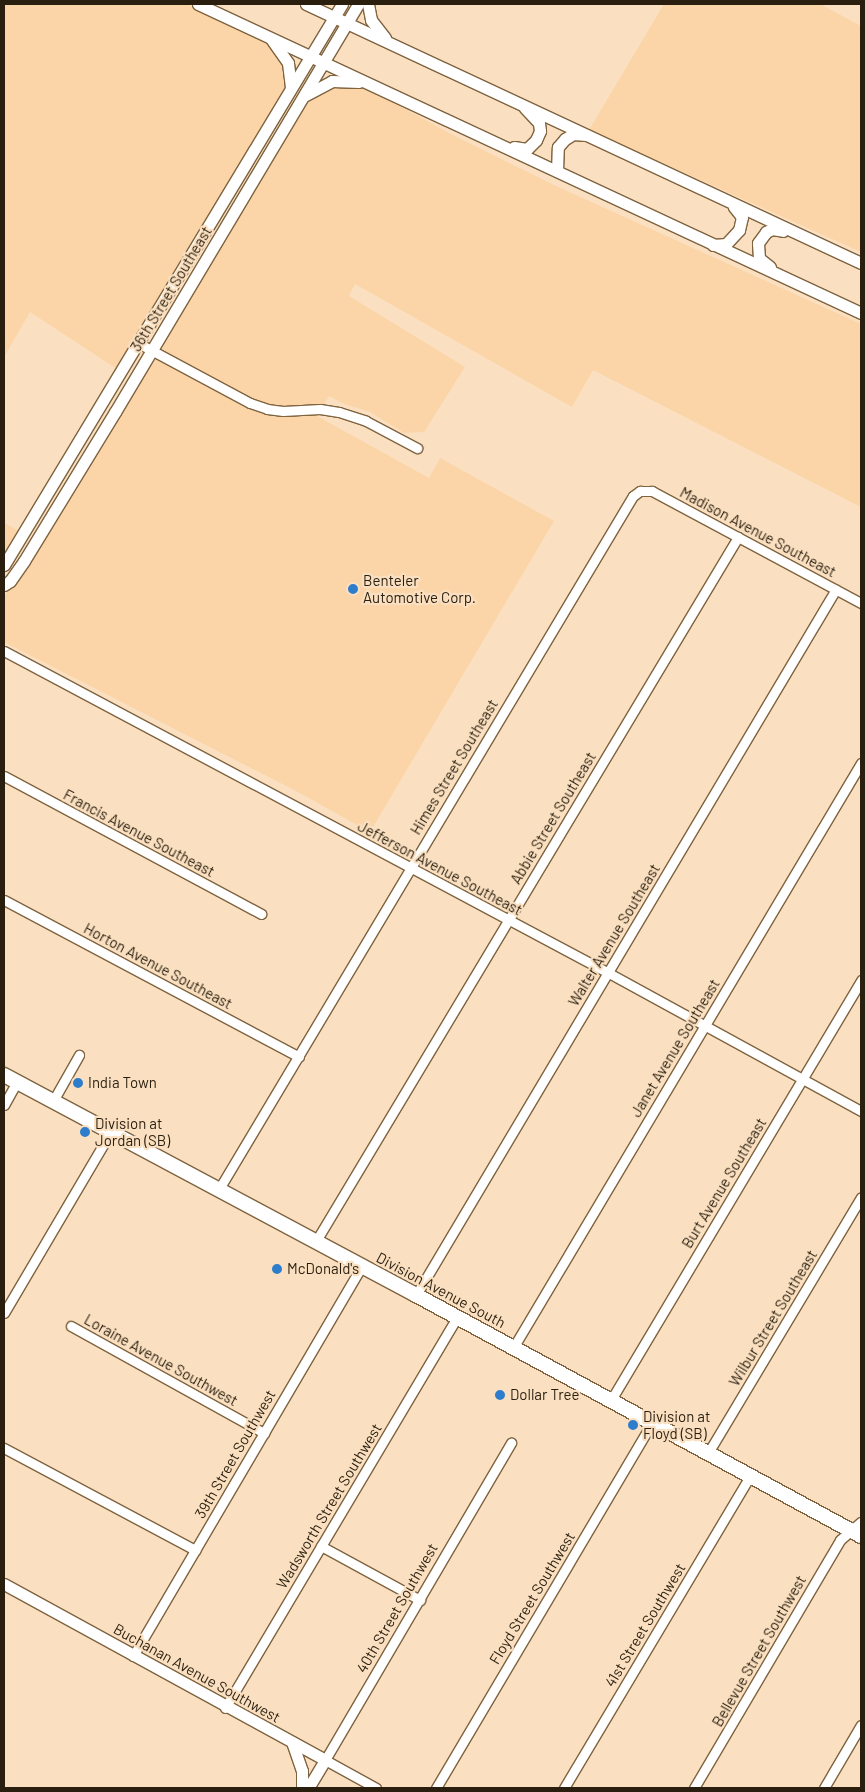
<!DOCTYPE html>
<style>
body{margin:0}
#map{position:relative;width:865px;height:1792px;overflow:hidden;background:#fae0c0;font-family:Barlow,sans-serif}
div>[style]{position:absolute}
.built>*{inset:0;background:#fbd5a8}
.roads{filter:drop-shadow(1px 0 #7f633f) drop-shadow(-1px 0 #7f633f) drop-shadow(0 1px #7f633f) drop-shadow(0 -1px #7f633f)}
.street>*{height:9px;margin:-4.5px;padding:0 4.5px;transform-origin:4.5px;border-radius:4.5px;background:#fff}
.secondary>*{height:11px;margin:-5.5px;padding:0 5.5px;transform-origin:5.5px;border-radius:5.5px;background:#fff}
.primary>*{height:14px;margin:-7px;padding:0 7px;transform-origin:7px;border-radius:7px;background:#fff}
.dots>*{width:14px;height:14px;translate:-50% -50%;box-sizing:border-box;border:2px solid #fae0c0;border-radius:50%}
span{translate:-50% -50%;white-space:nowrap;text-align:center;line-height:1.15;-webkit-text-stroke:4.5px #fae0c0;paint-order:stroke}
.street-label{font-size:15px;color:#2a1e0f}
.poi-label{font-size:15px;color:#2a1e0f}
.left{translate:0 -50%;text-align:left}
.frame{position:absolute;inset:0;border:5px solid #2a1e0f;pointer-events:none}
</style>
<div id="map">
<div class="built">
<div style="clip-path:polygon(4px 4px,187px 4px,268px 41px,286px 71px,284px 91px,117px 369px,30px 312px,4px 357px)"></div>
<div style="clip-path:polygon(664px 4px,820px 4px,861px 26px,861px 252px,589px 130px)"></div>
<div style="clip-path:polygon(340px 84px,365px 87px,451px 134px,556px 186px,861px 324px,861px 507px,593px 370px,572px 407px,355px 284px,349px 296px,465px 367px,424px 432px,404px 433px,370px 412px,344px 404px,329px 396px,317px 416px,429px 478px,440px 458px,554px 521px,370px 832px,296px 791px,4px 642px,4px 597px,308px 101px,322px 91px)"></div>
<div style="clip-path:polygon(4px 523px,19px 531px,4px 557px)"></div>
</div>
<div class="roads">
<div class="street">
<div style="left:138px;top:343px;width:127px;rotate:28.2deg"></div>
<div style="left:250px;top:403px;width:18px;rotate:19deg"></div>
<div style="left:267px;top:409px;width:16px;rotate:7deg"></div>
<div style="left:283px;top:411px;width:37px;rotate:-3deg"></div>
<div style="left:320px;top:409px;width:19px;rotate:9deg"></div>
<div style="left:339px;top:412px;width:28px;rotate:18deg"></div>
<div style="left:366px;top:421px;width:58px;rotate:27.9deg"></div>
<div style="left:4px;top:651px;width:683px;rotate:28.03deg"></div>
<div style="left:607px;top:972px;width:290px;rotate:28.7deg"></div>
<div style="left:4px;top:776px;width:292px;rotate:28.2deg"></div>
<div style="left:4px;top:900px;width:334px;rotate:28deg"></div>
<div style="left:53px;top:1101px;width:53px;rotate:-60.5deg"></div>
<div style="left:4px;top:1105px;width:26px;rotate:-61deg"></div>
<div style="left:219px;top:1189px;width:807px;rotate:-59.15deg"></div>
<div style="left:633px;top:496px;width:9px;rotate:-36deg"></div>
<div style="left:640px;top:491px;width:12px"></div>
<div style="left:652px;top:491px;width:237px;rotate:28.2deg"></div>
<div style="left:316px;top:1241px;width:821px;rotate:-59.06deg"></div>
<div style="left:416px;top:1295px;width:821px;rotate:-59.25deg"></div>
<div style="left:4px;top:1313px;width:211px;rotate:-59.5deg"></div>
<div style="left:71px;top:1326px;width:221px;rotate:29deg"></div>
<div style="left:513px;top:1348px;width:681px;rotate:-59.25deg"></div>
<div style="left:611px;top:1400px;width:489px;rotate:-59.2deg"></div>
<div style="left:4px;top:1448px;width:217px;rotate:28.1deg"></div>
<div style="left:708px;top:1453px;width:298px;rotate:-59.1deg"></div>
<div style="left:321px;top:1546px;width:113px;rotate:28.6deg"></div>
<div style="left:133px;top:1656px;width:452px;rotate:-59.6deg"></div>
<div style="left:225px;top:1708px;width:454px;rotate:-59.3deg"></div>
<div style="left:376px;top:1788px;width:58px;rotate:-151.2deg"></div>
<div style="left:325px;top:1760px;width:368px;rotate:-59.6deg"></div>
<div style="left:436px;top:1788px;width:424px;rotate:-59.4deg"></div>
<div style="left:564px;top:1788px;width:363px;rotate:-59.2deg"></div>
<div style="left:694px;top:1788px;width:288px;rotate:-59.5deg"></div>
<div style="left:840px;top:1540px;width:28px;rotate:-41deg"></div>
<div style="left:824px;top:1788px;width:73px;rotate:-59.6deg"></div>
</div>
<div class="secondary">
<div style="left:198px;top:4px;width:731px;rotate:24.99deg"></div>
<div style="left:306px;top:4px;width:612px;rotate:25.02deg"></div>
<div style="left:368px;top:4px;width:16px;rotate:79deg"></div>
<div style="left:371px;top:20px;width:23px;rotate:52deg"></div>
<div style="left:272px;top:40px;width:28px;rotate:55deg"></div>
<div style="left:288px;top:63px;width:25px;rotate:83deg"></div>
<div style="left:306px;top:95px;width:30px;rotate:-28deg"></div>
<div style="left:332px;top:81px;width:27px;rotate:2deg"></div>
<div style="left:514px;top:147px;width:13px;rotate:9deg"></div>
<div style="left:527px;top:149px;width:13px;rotate:-45deg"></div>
<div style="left:536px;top:140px;width:10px;rotate:-66deg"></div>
<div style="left:540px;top:131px;width:8px;rotate:-97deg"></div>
<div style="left:539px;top:123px;width:21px;rotate:-133deg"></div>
<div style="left:557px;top:171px;width:24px;rotate:-88deg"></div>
<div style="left:558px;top:147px;width:11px;rotate:-49deg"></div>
<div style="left:565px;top:139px;width:9px;rotate:-32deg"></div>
<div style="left:573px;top:134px;width:13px;rotate:4deg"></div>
<div style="left:713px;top:245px;width:13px;rotate:-4deg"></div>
<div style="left:726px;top:244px;width:19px;rotate:-47deg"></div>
<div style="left:739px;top:230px;width:13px;rotate:-77deg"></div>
<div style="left:742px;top:217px;width:13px;rotate:-129deg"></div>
<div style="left:770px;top:267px;width:14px;rotate:-141deg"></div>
<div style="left:759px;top:258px;width:15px;rotate:-94deg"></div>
<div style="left:758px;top:243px;width:14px;rotate:-54deg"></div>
<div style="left:766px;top:232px;width:7px;rotate:-27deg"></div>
<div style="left:772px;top:229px;width:11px;rotate:10deg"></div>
<div style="left:4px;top:565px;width:655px;rotate:-58.93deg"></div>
<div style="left:4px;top:585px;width:7px;rotate:-34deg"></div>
<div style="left:10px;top:581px;width:24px;rotate:-55deg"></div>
<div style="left:24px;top:561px;width:175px;rotate:-58.6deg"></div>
<div style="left:115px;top:412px;width:475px;rotate:-59.2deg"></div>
<div style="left:4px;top:1584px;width:366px;rotate:28.7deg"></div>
<div style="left:325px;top:1760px;width:33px;rotate:121deg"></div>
<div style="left:292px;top:1742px;width:31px;rotate:71deg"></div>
<div style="left:302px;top:1771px;width:17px;rotate:90deg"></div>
</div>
<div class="primary">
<div style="left:4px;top:1075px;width:467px;rotate:28.1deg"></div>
<div style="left:416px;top:1295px;width:506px;rotate:28.44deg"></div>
</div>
</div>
<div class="dots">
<div style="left:353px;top:589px;background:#2e7dcc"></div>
<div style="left:78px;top:1083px;background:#2e7dcc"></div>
<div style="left:85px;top:1132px;background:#2e7dcc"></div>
<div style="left:277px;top:1269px;background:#2e7dcc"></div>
<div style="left:500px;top:1395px;background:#2e7dcc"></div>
<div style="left:633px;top:1425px;background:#2e7dcc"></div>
</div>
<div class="street-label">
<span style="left:171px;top:289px;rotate:-59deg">36th Street Southeast</span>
<span style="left:758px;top:532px;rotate:28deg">Madison Avenue Southeast</span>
<span style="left:454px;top:767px;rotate:-59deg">Himes Street Southeast</span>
<span style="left:553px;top:818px;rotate:-59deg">Abbie Street Southeast</span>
<span style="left:139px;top:833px;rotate:28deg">Francis Avenue Southeast</span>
<span style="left:440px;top:868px;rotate:28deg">Jefferson Avenue Southeast</span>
<span style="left:614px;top:935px;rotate:-59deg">Walter Avenue Southeast</span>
<span style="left:158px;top:966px;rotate:28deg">Horton Avenue Southeast</span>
<span style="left:675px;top:1048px;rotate:-59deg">Janet Avenue Southeast</span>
<span style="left:724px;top:1183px;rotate:-59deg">Burt Avenue Southeast</span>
<span style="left:441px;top:1290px;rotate:28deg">Division Avenue South</span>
<span style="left:773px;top:1318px;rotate:-59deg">Wilbur Street Southeast</span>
<span style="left:161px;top:1360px;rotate:29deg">Loraine Avenue Southwest</span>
<span style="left:235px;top:1454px;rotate:-60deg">39th Street Southwest</span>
<span style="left:329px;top:1506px;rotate:-59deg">Wadsworth Street Southwest</span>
<span style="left:532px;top:1598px;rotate:-59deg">Floyd Street Southwest</span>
<span style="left:397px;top:1608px;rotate:-60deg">40th Street Southwest</span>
<span style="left:645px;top:1625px;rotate:-59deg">41st Street Southwest</span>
<span style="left:759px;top:1651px;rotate:-60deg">Bellevue Street Southwest</span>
<span style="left:197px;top:1673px;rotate:29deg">Buchanan Avenue Southwest</span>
</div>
<div class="poi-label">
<span class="left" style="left:363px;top:589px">Benteler<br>Automotive Corp.</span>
<span class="left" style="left:88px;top:1083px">India Town</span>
<span class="left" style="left:95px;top:1132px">Division at<br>Jordan (SB)</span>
<span class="left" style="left:287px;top:1269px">McDonald's</span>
<span class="left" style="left:510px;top:1395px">Dollar Tree</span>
<span class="left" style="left:643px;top:1425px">Division at<br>Floyd (SB)</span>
</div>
<div class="frame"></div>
</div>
